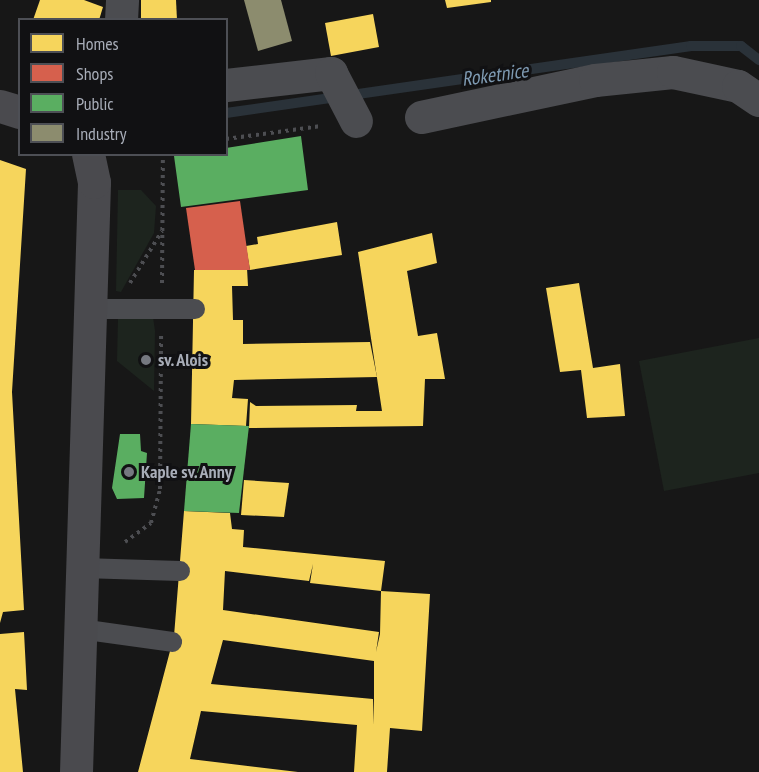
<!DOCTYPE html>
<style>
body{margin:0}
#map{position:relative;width:759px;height:772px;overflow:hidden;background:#171717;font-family:"PT Sans Narrow",sans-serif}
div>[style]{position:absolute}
.green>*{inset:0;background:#1d241e}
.homes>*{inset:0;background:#f6d55c}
.shops>*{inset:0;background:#d6604d}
.public>*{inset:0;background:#5aae61}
.industry>*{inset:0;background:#8c8c6e}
.stream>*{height:10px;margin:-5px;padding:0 5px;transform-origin:5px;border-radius:5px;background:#2a3239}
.path>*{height:4px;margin-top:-2px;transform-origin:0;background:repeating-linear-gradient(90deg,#4d4e52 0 3px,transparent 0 7.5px)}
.lane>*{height:20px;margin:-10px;padding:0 10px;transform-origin:10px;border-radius:10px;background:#4b4c50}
.street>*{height:33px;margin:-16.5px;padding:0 16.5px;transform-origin:16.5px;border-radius:16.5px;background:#4b4c50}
.secondary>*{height:33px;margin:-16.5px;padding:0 16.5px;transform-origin:16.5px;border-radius:16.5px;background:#4a4a4e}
.dots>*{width:16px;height:16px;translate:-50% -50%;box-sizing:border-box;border:3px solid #111113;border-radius:50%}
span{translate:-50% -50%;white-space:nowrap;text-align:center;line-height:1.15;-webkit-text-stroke:6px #111113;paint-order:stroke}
.poi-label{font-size:18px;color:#a8adb8;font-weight:700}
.left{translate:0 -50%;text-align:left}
.water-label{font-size:20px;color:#7f9bb3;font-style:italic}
.legend{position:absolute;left:18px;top:18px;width:210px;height:138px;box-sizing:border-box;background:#111113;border:2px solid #4d4f55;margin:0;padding:8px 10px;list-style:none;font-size:18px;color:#a8adb8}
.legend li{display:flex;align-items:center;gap:12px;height:30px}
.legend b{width:30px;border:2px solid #4d4f55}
</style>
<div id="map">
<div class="green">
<div style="clip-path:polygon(118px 190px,141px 190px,156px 206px,154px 233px,121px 292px,116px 291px)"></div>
<div style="clip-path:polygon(153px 317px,155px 331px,154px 391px,117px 361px,118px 318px)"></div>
<div style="clip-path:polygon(759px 338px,759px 473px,664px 491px,639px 361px)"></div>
</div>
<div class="homes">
<div style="clip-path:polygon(40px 0,84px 0,103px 7px,99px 20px,33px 20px)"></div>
<div style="clip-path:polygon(141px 0,176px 0,177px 20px,141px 20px)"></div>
<div style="clip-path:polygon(445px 0,491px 0,491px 2px,447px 8px)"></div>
<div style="clip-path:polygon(373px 14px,379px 47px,331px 56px,325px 23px)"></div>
<div style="clip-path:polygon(0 160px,26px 169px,12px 392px,24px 610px,3px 612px,0 623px)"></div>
<div style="clip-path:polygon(337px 222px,342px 255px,250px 270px,246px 246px,258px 244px,257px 237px)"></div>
<div style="clip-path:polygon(432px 233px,437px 263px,407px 271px,418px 336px,437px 333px,445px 379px,425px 379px,423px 426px,249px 428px,250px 402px,256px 406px,357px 405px,356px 411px,382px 411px,358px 252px)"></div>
<div style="clip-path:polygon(247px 268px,248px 286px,232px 286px,233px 320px,243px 320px,243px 344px,370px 342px,377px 377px,234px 380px,232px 398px,248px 399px,246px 426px,191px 424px,194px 270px)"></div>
<div style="clip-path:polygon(579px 283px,593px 368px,620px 364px,625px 416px,587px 418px,581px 370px,560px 372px,546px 288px)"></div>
<div style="clip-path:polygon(244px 480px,289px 483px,284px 517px,241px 515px)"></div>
<div style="clip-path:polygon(evenodd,184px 511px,230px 513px,232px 529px,244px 530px,243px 547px,385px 561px,381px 591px,310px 583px,313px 564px,309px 581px,225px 571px,223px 610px,379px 632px,376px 652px,380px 634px,381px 591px,430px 594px,422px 731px,390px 728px,387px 772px,354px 772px,357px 725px,201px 711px,190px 759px,298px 772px,138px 772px,174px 636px,184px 511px,223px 640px,374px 661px,374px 725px,373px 699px,211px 684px,223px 640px)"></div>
<div style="clip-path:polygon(24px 632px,27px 690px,15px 689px,23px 772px,0 772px,0 634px)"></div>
</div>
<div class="shops">
<div style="clip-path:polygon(240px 201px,250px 270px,195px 270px,186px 208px)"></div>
</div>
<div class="public">
<div style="clip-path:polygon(301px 136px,308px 190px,181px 207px,174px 156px,226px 154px,226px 148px)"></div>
<div style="clip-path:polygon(191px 424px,249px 426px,239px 513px,184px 511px)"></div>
<div style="clip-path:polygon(120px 434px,140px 434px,141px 451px,147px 453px,144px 498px,117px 499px,112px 488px)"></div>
</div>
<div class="industry">
<div style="clip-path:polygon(244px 0,281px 0,292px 41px,258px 51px)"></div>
</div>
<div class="stream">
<div style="left:226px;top:113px;width:470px;rotate:-8.2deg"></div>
<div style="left:691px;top:46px;width:50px"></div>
<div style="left:741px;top:46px;width:23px;rotate:38deg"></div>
</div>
<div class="path">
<div style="left:226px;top:139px;width:96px;rotate:-7.8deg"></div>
<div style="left:130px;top:283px;width:61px;rotate:-58.4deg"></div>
<div style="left:162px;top:283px;width:129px;rotate:-89.6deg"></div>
<div style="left:125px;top:542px;width:32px;rotate:-36deg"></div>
<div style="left:151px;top:523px;width:35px;rotate:-75deg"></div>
<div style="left:160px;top:489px;width:154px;rotate:-89.6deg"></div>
</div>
<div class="lane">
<div style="left:89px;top:309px;width:106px"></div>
<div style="left:82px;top:568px;width:98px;rotate:1.8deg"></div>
<div style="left:80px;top:629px;width:93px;rotate:8deg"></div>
</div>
<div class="street">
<div style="left:121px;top:20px;width:20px;rotate:-87deg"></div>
<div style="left:226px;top:85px;width:106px;rotate:-6.5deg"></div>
<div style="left:331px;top:73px;width:54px;rotate:62.5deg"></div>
<div style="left:421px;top:117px;width:178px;rotate:-12deg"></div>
<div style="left:595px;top:80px;width:78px;rotate:-5.9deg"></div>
<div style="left:673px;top:72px;width:66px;rotate:12.2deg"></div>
<div style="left:738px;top:86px;width:25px;rotate:34deg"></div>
</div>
<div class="secondary">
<div style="left:0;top:106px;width:21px;rotate:17deg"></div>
<div style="left:76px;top:772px;width:590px;rotate:-88.25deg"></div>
<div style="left:94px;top:182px;width:29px;rotate:-102deg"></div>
</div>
<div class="dots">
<div style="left:146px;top:360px;background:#757880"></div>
<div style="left:129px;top:472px;background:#757880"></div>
</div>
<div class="poi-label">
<span class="left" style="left:158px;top:360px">sv. Alois</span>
<span class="left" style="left:141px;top:472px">Kaple sv. Anny</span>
</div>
<div class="water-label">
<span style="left:495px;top:75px;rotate:-8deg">Roketnice</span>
</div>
<ul class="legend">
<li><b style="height:16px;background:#f6d55c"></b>Homes</li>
<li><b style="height:16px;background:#d6604d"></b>Shops</li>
<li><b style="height:16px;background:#5aae61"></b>Public</li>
<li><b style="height:16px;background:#8c8c6e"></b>Industry</li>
</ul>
</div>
